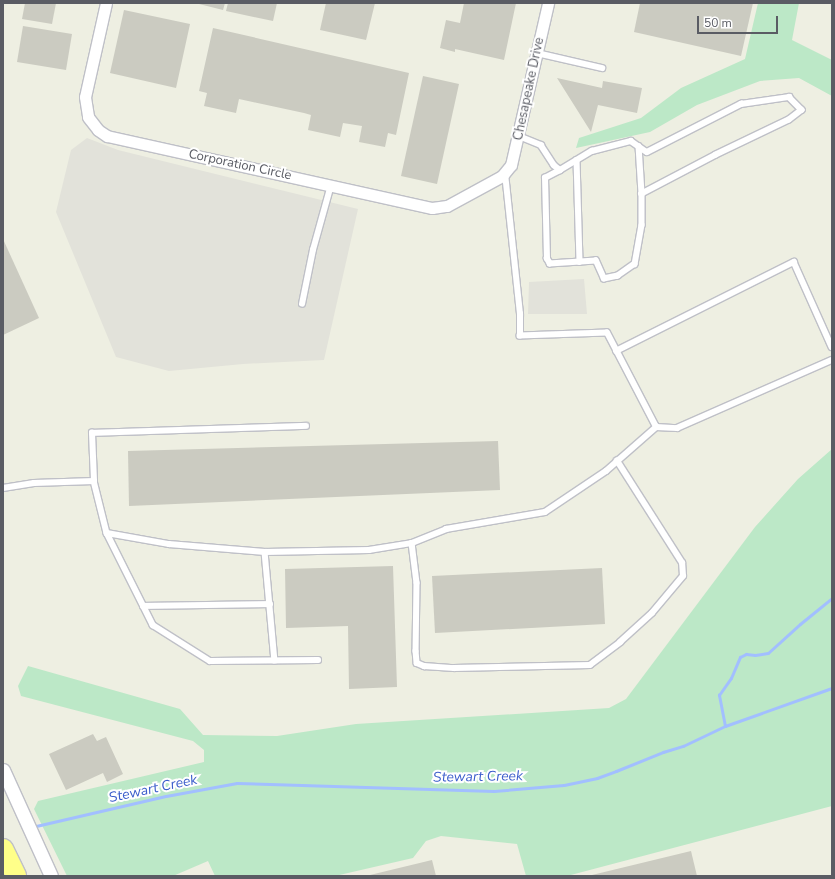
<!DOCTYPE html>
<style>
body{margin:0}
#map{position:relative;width:835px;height:879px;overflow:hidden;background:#eeefe2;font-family:"Nunito Sans",sans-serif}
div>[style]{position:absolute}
.industrial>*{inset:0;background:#e2e2da}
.green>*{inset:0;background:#bce8c7}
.stream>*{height:3px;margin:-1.5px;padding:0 1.5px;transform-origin:1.5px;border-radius:1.5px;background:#a2bfff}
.building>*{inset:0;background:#cbcbc1}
.roads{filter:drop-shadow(1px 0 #bfc0c7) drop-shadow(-1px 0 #bfc0c7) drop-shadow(0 1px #bfc0c7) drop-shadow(0 -1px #bfc0c7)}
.service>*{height:5.5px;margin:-2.75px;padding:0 2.75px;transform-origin:2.75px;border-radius:2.75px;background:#fff}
.minor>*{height:11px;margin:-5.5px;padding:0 5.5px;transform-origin:5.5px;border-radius:5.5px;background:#fff}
.tertiary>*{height:13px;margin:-6.5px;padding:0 6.5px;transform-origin:6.5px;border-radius:6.5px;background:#fff}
.motorway>*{height:20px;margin:-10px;padding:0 10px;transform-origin:10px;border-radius:10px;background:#ffff89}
span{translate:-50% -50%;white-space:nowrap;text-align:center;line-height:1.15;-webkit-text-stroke:4px #fff;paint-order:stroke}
.street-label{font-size:13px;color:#5a5c64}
.water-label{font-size:14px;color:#3b5dcb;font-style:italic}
.frame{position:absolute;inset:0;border:4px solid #5a5c64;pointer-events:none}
.scale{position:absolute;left:697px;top:16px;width:81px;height:18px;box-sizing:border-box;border:2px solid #5a5c64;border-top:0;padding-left:5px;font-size:12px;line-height:14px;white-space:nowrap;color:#5a5c64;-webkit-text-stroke:3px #fff;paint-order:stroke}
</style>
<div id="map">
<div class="industrial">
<div style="clip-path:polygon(87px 138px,118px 150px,358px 209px,324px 360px,243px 364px,169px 371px,116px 357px,56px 212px,71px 150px)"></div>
<div style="clip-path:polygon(584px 279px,587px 314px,528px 314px,529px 282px)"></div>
</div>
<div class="green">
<div style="clip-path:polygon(758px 3px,799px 3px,792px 40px,832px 60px,832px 96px,799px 78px,760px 81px,697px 105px,650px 132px,576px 148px,579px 138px,641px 118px,681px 88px,745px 59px)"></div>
<div style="clip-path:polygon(832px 449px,832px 806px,567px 876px,526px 876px,517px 844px,441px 836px,426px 841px,413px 858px,335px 876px,215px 876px,208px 861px,173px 876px,67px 876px,34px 809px,38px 801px,204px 762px,204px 750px,193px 741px,21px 696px,18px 686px,28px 666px,180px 709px,203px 735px,277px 736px,356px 724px,609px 708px,626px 699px,755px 527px,798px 479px)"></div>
</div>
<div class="stream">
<div style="left:725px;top:726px;width:32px;rotate:-101deg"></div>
<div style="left:719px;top:695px;width:21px;rotate:-55deg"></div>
<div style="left:731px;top:678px;width:23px;rotate:-67deg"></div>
<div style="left:740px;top:657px;width:7px;rotate:-27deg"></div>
<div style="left:746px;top:654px;width:9px;rotate:6deg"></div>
<div style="left:755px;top:655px;width:13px;rotate:-9deg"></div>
<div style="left:768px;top:653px;width:43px;rotate:-42.2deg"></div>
<div style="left:800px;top:624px;width:41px;rotate:-39.1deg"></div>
<div style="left:36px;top:826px;width:133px;rotate:-13deg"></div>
<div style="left:166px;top:796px;width:72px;rotate:-10.4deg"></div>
<div style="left:237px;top:783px;width:257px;rotate:1.8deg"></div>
<div style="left:494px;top:791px;width:70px;rotate:-4.9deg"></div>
<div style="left:564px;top:785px;width:34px;rotate:-12deg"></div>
<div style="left:597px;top:778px;width:20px;rotate:-20deg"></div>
<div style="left:616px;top:771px;width:51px;rotate:-22deg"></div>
<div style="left:663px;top:752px;width:21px;rotate:-17deg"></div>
<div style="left:683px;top:746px;width:47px;rotate:-25.5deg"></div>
<div style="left:725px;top:726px;width:114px;rotate:-19.6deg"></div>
</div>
<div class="building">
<div style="clip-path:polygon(25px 3px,56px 3px,52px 24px,22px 19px)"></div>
<div style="clip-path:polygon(195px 3px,225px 3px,223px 10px)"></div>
<div style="clip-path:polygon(228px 3px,277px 3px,273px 21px,226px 11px)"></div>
<div style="clip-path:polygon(326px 3px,375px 3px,366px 40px,320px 30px)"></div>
<div style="clip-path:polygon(464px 3px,516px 3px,504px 60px,455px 49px,455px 52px,440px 48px,446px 20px,460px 23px)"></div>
<div style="clip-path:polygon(640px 3px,753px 3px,741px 56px,634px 32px)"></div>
<div style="clip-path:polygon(124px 10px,190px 24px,176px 88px,110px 73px)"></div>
<div style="clip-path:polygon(23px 26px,72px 34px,66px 70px,17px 62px)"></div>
<div style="clip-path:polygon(213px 28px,409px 73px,396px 135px,388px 133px,385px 147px,359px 142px,362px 126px,343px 123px,340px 137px,308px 130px,311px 115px,304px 113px,239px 99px,236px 113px,204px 106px,207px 93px,199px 91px)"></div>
<div style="clip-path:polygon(423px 76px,459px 84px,437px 184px,401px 176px)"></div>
<div style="clip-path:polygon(557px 78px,602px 88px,603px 81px,642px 88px,637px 113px,598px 105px,591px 132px)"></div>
<div style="clip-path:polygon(3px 239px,39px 318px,3px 335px)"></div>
<div style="clip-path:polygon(498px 441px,500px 490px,129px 506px,128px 451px)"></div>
<div style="clip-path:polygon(393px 566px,397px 687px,349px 689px,348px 626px,286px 628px,285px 569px)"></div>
<div style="clip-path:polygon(602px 568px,605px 624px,435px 633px,432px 576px)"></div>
<div style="clip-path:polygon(93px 734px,97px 741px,106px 737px,123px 774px,107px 782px,103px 773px,66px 790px,49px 754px)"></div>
<div style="clip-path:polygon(691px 851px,697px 876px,592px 876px,592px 875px)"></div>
<div style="clip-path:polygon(432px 860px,436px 876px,370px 876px,370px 875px)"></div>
</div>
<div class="roads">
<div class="service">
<div style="left:537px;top:53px;width:67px;rotate:13deg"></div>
<div style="left:519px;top:136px;width:24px;rotate:22deg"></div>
<div style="left:541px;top:145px;width:24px;rotate:57deg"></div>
<div style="left:554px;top:165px;width:8px;rotate:40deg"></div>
<div style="left:560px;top:170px;width:37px;rotate:-31deg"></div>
<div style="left:592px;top:151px;width:40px;rotate:-14.4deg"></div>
<div style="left:631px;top:141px;width:19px;rotate:35deg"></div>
<div style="left:647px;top:152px;width:106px;rotate:-27.1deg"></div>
<div style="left:741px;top:104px;width:49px;rotate:-8.3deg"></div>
<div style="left:789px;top:97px;width:18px;rotate:45deg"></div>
<div style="left:802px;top:110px;width:16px;rotate:142deg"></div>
<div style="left:789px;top:120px;width:81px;rotate:154.4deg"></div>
<div style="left:716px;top:155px;width:84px;rotate:152.2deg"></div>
<div style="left:642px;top:194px;width:31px;rotate:90deg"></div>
<div style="left:642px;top:225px;width:40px;rotate:100deg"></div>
<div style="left:635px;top:264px;width:21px;rotate:145deg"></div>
<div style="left:618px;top:276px;width:14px;rotate:168deg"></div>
<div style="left:604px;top:279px;width:20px;rotate:-114deg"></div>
<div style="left:596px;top:261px;width:46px;rotate:176.3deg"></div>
<div style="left:550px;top:264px;width:6px;rotate:-121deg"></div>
<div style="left:547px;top:259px;width:81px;rotate:-91.4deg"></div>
<div style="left:545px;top:178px;width:17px;rotate:-28deg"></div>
<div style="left:639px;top:146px;width:48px;rotate:86.4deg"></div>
<div style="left:577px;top:160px;width:102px;rotate:88.3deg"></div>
<div style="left:302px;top:304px;width:55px;rotate:-78.5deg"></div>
<div style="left:313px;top:250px;width:67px;rotate:-74.5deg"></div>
<div style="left:616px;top:351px;width:199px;rotate:-26.6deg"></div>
<div style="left:794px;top:262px;width:93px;rotate:65.9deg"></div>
<div style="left:656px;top:427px;width:21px;rotate:3deg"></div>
<div style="left:677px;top:428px;width:169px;rotate:-23.7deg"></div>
<div style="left:94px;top:481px;width:48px;rotate:-92.4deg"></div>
<div style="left:92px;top:433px;width:214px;rotate:-1.9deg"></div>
<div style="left:3px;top:488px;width:31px;rotate:-9deg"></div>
<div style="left:34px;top:483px;width:60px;rotate:-1.9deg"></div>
<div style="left:94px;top:481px;width:54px;rotate:76deg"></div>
<div style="left:107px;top:533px;width:63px;rotate:10.1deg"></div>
<div style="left:169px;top:544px;width:96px;rotate:4.8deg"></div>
<div style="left:265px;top:552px;width:104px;rotate:-1.1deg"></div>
<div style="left:369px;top:550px;width:44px;rotate:-9.2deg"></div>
<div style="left:412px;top:543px;width:37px;rotate:-22deg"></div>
<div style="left:446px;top:529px;width:100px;rotate:-9.7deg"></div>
<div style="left:545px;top:512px;width:73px;rotate:-33.9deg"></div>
<div style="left:606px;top:471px;width:67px;rotate:-41.3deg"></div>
<div style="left:656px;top:427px;width:106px;rotate:-117.5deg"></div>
<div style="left:607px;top:333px;width:87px;rotate:178deg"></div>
<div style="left:520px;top:336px;width:22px;rotate:-90deg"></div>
<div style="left:520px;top:314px;width:142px;rotate:-96.1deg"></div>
<div style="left:107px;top:533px;width:103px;rotate:63.4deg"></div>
<div style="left:153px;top:625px;width:67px;rotate:32.3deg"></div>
<div style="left:210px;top:661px;width:108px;rotate:-0.5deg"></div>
<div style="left:412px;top:543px;width:40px;rotate:82.9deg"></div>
<div style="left:417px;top:583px;width:68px;rotate:90.8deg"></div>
<div style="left:416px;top:651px;width:12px;rotate:85deg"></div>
<div style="left:417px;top:663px;width:8px;rotate:23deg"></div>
<div style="left:424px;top:666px;width:30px;rotate:4deg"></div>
<div style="left:454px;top:668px;width:136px;rotate:-1.3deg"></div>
<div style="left:590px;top:665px;width:38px;rotate:-37deg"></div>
<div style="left:620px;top:642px;width:43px;rotate:-42.2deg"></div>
<div style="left:652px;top:613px;width:48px;rotate:-50deg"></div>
<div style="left:683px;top:576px;width:13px;rotate:-94deg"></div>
<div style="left:682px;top:563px;width:121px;rotate:-122.5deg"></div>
<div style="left:265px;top:552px;width:109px;rotate:84.8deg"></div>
<div style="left:143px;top:606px;width:127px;rotate:-0.9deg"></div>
</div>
<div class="minor">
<div style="left:106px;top:3px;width:96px;rotate:102.6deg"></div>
<div style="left:85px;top:97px;width:20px;rotate:81deg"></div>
<div style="left:88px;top:117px;width:16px;rotate:52deg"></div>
<div style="left:98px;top:130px;width:11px;rotate:34deg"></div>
<div style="left:107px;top:136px;width:333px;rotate:12.5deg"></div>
<div style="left:432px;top:208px;width:15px;rotate:-8deg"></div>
<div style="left:447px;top:206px;width:63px;rotate:-28.6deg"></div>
<div style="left:502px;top:176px;width:14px;rotate:-51deg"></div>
<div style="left:511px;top:165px;width:166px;rotate:-77.1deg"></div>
</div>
<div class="tertiary">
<div style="left:3px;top:770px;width:116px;rotate:65.6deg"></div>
</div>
<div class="motorway">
<div style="left:3px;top:849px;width:30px;rotate:64deg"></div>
</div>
</div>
<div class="street-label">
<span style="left:529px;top:89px;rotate:-78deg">Chesapeake Drive</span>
<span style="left:240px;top:165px;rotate:12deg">Corporation Circle</span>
</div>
<div class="water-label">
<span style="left:478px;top:777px;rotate:-1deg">Stewart Creek</span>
<span style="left:153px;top:789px;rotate:-12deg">Stewart Creek</span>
</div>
<div class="frame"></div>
<div class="scale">50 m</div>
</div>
